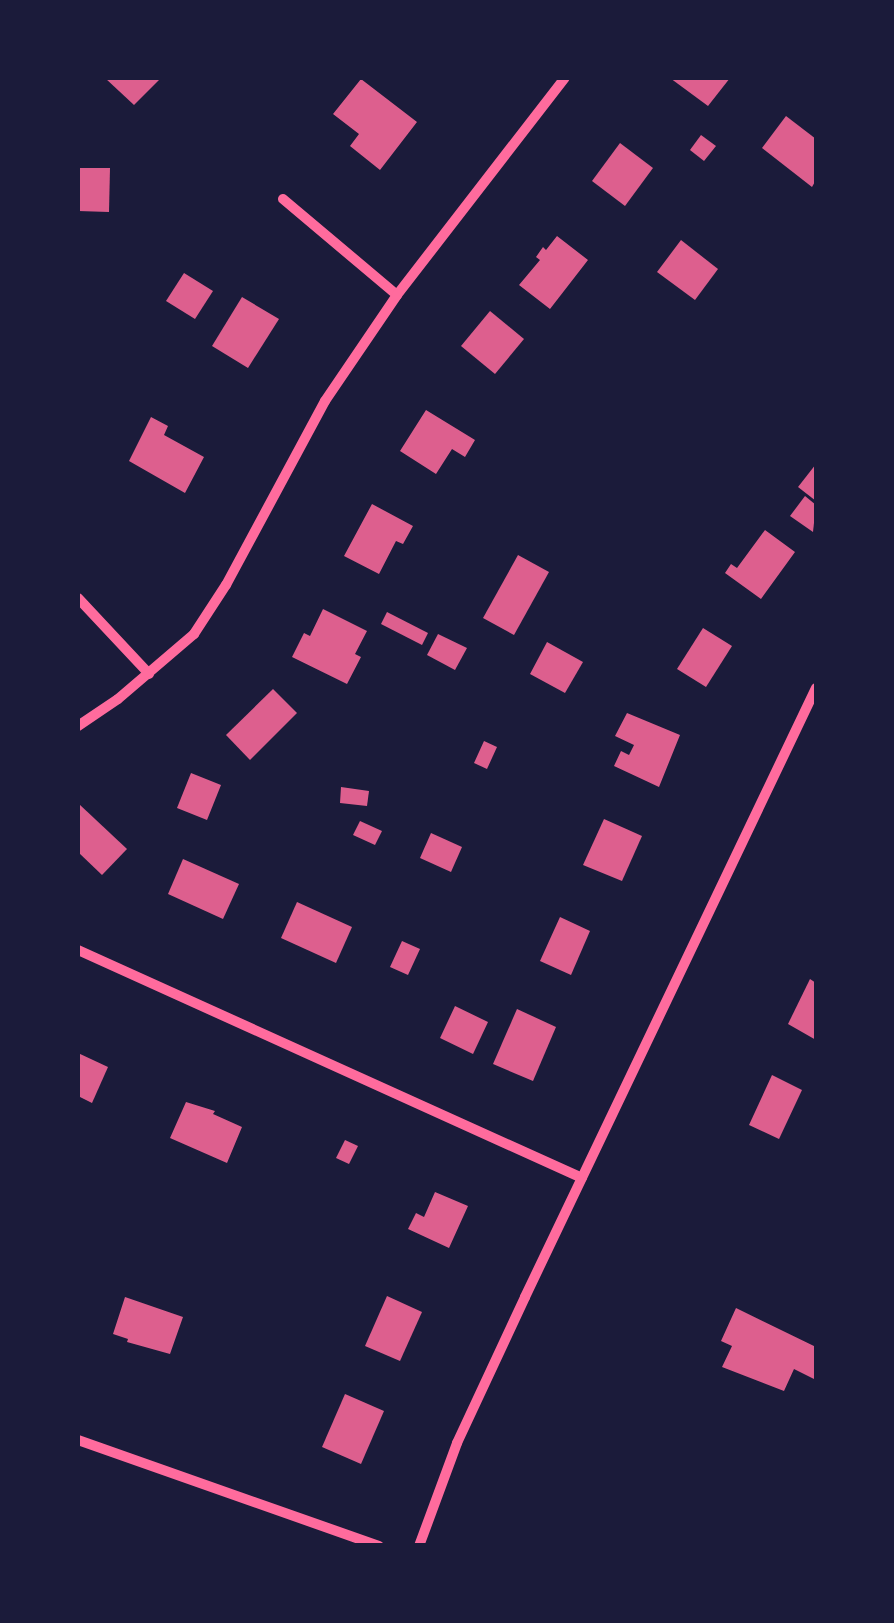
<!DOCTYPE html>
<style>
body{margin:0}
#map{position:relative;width:894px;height:1623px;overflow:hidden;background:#1b1b3a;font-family:"Noto Sans",sans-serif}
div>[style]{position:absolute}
.building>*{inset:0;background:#dd5f8e}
.minor>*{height:10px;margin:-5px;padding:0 5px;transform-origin:5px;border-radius:5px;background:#ff6b9d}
span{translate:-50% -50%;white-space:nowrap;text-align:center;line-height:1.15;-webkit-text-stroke:8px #1b1b3a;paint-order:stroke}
.frame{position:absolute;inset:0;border:80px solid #1b1b3a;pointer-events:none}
</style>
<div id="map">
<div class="building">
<div style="clip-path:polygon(105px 78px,161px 78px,134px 105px)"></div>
<div style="clip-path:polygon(670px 78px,730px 78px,708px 106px)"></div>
<div style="clip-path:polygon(361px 79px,417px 122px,380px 170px,350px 146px,359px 134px,333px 114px)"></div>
<div style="clip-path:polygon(786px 116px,816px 139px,816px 180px,812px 187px,762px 148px)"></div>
<div style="clip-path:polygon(701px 135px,716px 146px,704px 161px,690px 150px)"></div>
<div style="clip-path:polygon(620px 143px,653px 168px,625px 206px,592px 181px)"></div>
<div style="clip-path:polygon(78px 168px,110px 168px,109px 212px,78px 211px)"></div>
<div style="clip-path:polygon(557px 236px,588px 260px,550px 309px,519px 285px,540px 260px,536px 257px,543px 247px,546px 250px)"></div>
<div style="clip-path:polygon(681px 240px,718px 269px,695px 300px,657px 272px)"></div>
<div style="clip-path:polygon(184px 273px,213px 291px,195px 319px,166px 301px)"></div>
<div style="clip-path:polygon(242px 297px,279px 319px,248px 368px,212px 346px)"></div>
<div style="clip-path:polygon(490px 311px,524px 339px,495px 374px,461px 346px)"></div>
<div style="clip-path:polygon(426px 410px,475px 440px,465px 457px,452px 449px,436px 474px,400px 451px)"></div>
<div style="clip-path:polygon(151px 417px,168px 426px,164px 435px,204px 457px,185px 493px,129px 461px)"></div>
<div style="clip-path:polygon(816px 464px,816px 501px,798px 487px)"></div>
<div style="clip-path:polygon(805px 496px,816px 505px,813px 532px,790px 516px)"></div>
<div style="clip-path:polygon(372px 504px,413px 526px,403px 544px,396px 541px,379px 574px,344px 556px)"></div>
<div style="clip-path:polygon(765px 530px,795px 552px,761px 599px,725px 573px,731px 564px,737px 568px)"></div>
<div style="clip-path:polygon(518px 555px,549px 572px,514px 635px,483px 618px)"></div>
<div style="clip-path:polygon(323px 609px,367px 631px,355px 654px,361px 657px,347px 684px,292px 657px,304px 633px,310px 636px)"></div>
<div style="clip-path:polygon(387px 612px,428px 633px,422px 645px,381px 624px)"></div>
<div style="clip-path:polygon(703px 628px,732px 646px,706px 687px,677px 669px)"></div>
<div style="clip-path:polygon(438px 634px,467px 648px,455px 670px,427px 655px)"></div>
<div style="clip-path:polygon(547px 642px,583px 662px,565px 693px,530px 674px)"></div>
<div style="clip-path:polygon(273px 689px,297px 713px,250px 760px,226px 735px)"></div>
<div style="clip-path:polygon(627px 713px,680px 735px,659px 787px,614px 766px,621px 751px,629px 755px,634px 745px,615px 736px)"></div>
<div style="clip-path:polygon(484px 741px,497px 747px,487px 769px,474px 763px)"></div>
<div style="clip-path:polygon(191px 773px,221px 785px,207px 820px,177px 808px)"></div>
<div style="clip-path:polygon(341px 787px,369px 791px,367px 806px,340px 803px)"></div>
<div style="clip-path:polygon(79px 804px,127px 849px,102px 875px,78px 852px)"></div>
<div style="clip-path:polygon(604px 819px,642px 836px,622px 881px,583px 865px)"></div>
<div style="clip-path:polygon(360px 821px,382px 831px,375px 845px,353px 835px)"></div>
<div style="clip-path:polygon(431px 833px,462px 847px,451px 872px,420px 858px)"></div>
<div style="clip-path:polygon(183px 859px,239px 884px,223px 919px,168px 894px)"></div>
<div style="clip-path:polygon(297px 902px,352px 927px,336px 963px,281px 938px)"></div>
<div style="clip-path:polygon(560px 917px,590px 931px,571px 975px,540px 961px)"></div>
<div style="clip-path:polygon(402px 941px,420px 949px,408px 975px,390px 967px)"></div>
<div style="clip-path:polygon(810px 979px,816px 983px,816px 1040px,788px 1024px)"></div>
<div style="clip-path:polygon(455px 1006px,488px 1022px,473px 1054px,440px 1038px)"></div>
<div style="clip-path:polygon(517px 1009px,556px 1027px,533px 1081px,493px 1064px)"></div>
<div style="clip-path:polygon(78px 1053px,108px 1067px,92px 1103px,78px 1096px)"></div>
<div style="clip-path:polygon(772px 1075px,802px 1090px,779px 1139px,749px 1125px)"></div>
<div style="clip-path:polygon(186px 1102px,215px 1111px,213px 1114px,242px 1127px,227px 1163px,170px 1138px)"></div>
<div style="clip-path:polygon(345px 1140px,358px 1146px,349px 1164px,336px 1158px)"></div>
<div style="clip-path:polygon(435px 1192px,468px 1206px,449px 1248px,408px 1229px,416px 1213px,424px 1217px)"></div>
<div style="clip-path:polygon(387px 1296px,422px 1312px,400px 1361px,365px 1346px)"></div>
<div style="clip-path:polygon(125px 1297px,183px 1317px,170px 1354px,127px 1342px,128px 1339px,113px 1334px)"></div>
<div style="clip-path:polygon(736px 1308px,816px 1347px,816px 1380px,794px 1369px,784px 1391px,722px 1367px,732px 1346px,721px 1341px)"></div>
<div style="clip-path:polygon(345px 1394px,384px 1411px,361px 1464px,322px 1447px)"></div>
</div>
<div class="minor">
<div style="left:283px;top:199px;width:149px;rotate:40.1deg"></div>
<div style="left:78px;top:598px;width:104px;rotate:46.9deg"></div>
<div style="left:78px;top:726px;width:48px;rotate:-34deg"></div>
<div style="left:118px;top:699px;width:100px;rotate:-40.5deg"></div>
<div style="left:194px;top:634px;width:59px;rotate:-56.9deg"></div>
<div style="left:226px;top:585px;width:209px;rotate:-61.7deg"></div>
<div style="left:325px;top:401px;width:128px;rotate:-55.8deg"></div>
<div style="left:397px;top:295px;width:274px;rotate:-52.3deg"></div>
<div style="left:78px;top:950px;width:553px;rotate:24.34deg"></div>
<div style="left:78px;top:1440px;width:319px;rotate:19.4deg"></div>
<div style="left:419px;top:1546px;width:110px;rotate:-69.7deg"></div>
<div style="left:457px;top:1443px;width:161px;rotate:-65deg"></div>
<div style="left:525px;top:1297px;width:675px;rotate:-64.46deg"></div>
</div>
<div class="frame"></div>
</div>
